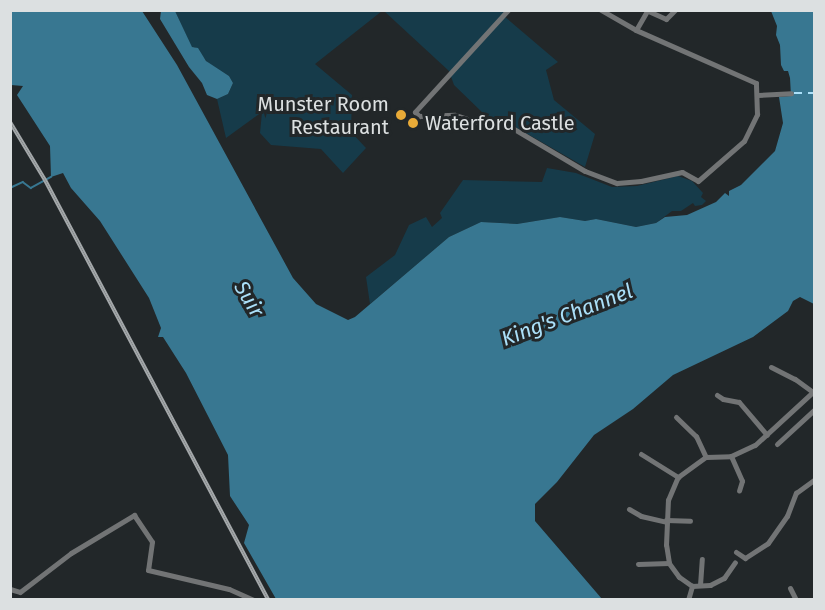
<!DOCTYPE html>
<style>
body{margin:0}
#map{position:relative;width:825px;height:610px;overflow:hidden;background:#222729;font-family:"Fira Sans",sans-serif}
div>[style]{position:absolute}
.green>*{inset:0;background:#163b4a}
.water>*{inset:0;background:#387791}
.stream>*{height:1.5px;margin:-0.75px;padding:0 0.75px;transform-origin:0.75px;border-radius:0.75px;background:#387791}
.ferry>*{height:1.5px;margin-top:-0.75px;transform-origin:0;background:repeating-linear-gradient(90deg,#abe0f9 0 8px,transparent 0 14px)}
.minor>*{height:5px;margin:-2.5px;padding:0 2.5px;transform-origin:2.5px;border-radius:2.5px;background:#727475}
.rail>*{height:4px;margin-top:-2px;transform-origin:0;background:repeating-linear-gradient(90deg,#222729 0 4.5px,#a4a8aa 0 9px);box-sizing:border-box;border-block:2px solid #a4a8aa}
.dots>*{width:16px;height:16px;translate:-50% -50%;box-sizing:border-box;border:3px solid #222729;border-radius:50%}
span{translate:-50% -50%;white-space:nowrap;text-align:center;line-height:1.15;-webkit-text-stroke:6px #222729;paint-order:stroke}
.poi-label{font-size:20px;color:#dce0e1}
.right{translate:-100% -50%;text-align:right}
.left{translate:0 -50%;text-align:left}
.water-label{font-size:21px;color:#abe0f9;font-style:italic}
.frame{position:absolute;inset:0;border:12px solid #dce0e1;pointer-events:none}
</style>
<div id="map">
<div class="green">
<div style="clip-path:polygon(175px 11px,382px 11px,315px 64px,352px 95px,351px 132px,366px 148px,343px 173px,321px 149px,271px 145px,260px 133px,262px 112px,226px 138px,217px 99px,228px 94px,233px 83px,229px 76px,208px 63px,195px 47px,192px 48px)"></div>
<div style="clip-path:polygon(384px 11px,504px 11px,504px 16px,558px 62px,546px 70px,554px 100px,595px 134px,585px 167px,503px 120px,485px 115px,454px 85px,449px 71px)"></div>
<div style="clip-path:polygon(547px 168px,576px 173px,612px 187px,637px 186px,678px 176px,692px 181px,703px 193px,701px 197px,706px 201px,702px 205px,695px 206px,693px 203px,681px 211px,672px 211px,656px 223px,636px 227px,596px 219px,585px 221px,560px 217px,517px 224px,481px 222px,449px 237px,370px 304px,366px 277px,395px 255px,409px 225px,426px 217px,432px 227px,442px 218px,440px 213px,463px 180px,542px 182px)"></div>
</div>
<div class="water">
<div style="clip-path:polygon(10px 11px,142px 11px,177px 65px,293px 278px,316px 304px,348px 320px,355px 317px,449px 237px,481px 222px,517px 224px,560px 217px,585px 221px,596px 219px,636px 227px,656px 223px,665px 217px,687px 215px,716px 202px,725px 193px,729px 196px,729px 191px,741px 185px,775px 151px,783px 123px,779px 97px,791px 96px,790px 78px,788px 71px,784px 71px,781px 65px,780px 45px,776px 35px,777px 26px,771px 11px,814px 11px,814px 304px,800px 297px,793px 301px,788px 311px,753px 337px,673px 375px,633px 409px,594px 435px,557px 482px,535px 504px,535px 521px,602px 599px,276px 599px,244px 543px,249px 525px,230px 496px,228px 455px,186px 373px,163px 337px,158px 337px,161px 328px,149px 298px,100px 221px,71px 188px,63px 173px,51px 177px,50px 146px,17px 95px,23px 86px,11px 85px)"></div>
<div style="clip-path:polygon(161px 11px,175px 11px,192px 47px,198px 48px,206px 61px,229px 76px,233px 83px,228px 94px,217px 99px,207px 95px,202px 83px,189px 67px,160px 19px)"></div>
</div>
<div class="stream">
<div style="left:10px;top:188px;width:14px;rotate:-25deg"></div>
<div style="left:23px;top:182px;width:10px;rotate:37deg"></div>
<div style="left:31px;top:188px;width:23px;rotate:-29deg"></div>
</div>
<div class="ferry">
<div style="left:794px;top:93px;width:20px"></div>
</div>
<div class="minor">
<div style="left:508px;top:10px;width:138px;rotate:132.4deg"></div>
<div style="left:415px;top:112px;width:6px;rotate:45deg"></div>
<div style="left:419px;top:116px;width:36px;rotate:-2deg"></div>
<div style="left:455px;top:115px;width:26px;rotate:18deg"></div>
<div style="left:480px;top:123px;width:24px"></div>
<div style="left:504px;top:123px;width:94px;rotate:30.7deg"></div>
<div style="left:585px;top:171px;width:34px;rotate:21deg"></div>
<div style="left:617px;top:183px;width:24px;rotate:-5deg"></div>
<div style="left:641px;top:181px;width:42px;rotate:-12.4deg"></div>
<div style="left:682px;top:172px;width:18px;rotate:29deg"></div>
<div style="left:698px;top:181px;width:61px;rotate:-41deg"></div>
<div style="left:744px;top:141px;width:30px;rotate:-64deg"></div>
<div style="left:757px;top:114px;width:31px;rotate:-92deg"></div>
<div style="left:756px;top:83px;width:131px;rotate:-156.2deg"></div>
<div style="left:636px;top:30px;width:40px;rotate:-150.3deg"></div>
<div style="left:646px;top:10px;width:22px;rotate:24deg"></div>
<div style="left:666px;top:19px;width:13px;rotate:-45deg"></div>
<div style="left:636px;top:30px;width:22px;rotate:-60deg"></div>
<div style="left:758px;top:95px;width:33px;rotate:-3deg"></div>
<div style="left:771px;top:367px;width:27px;rotate:27deg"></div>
<div style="left:795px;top:379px;width:22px;rotate:36deg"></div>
<div style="left:717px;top:395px;width:7px;rotate:34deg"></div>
<div style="left:723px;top:399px;width:16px;rotate:11deg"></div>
<div style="left:739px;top:402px;width:43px;rotate:49.7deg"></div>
<div style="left:676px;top:417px;width:28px;rotate:44deg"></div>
<div style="left:696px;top:436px;width:23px;rotate:65deg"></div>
<div style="left:777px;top:444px;width:50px;rotate:-42.6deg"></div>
<div style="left:641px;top:454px;width:44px;rotate:31.9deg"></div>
<div style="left:731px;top:456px;width:27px;rotate:66deg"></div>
<div style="left:742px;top:481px;width:10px;rotate:107deg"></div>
<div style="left:629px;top:509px;width:14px;rotate:30deg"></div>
<div style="left:641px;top:516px;width:26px;rotate:13deg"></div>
<div style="left:666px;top:520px;width:24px;rotate:2deg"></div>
<div style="left:736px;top:552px;width:11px;rotate:34deg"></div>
<div style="left:745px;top:558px;width:27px;rotate:-33deg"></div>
<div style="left:768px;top:543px;width:33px;rotate:-55deg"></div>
<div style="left:787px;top:516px;width:25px;rotate:-69deg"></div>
<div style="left:796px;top:493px;width:22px;rotate:-36deg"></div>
<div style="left:638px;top:564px;width:31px;rotate:-2deg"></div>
<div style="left:700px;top:585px;width:26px;rotate:-86deg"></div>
<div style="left:692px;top:586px;width:16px;rotate:-145deg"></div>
<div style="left:679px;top:577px;width:17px;rotate:-126deg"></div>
<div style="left:669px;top:563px;width:18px;rotate:-99deg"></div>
<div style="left:666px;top:545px;width:45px;rotate:-87.5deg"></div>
<div style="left:668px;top:500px;width:25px;rotate:-67deg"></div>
<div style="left:678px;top:477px;width:34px;rotate:-36deg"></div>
<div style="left:706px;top:457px;width:25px;rotate:-2deg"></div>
<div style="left:731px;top:456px;width:26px;rotate:-25deg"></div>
<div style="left:755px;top:445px;width:80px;rotate:-42.5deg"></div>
<div style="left:790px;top:588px;width:13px;rotate:63deg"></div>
<div style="left:10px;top:589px;width:10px;rotate:17deg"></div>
<div style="left:20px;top:592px;width:64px;rotate:-37.4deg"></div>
<div style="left:71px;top:553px;width:74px;rotate:-31.1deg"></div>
<div style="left:134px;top:515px;width:32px;rotate:56deg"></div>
<div style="left:152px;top:542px;width:28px;rotate:98deg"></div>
<div style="left:148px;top:570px;width:83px;rotate:13.2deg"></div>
<div style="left:229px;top:589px;width:27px;rotate:24deg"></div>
<div style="left:688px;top:600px;width:15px;rotate:-74deg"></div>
<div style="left:692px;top:586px;width:18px;rotate:-3deg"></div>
<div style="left:710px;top:585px;width:16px;rotate:-27deg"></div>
<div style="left:724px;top:578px;width:19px;rotate:-55deg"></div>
</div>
<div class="rail">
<div style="left:10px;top:122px;width:68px;rotate:58.9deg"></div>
<div style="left:45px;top:180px;width:476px;rotate:62deg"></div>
</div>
<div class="dots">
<div style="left:401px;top:115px;background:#e9ab38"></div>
<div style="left:413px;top:123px;background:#e9ab38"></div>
</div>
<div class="poi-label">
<span class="right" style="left:389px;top:116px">Munster Room<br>Restaurant</span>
<span class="left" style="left:425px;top:123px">Waterford Castle</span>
</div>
<div class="water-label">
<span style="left:249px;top:299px;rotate:59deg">Suir</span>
<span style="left:567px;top:315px;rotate:-21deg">King's Channel</span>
</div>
<div class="frame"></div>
</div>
